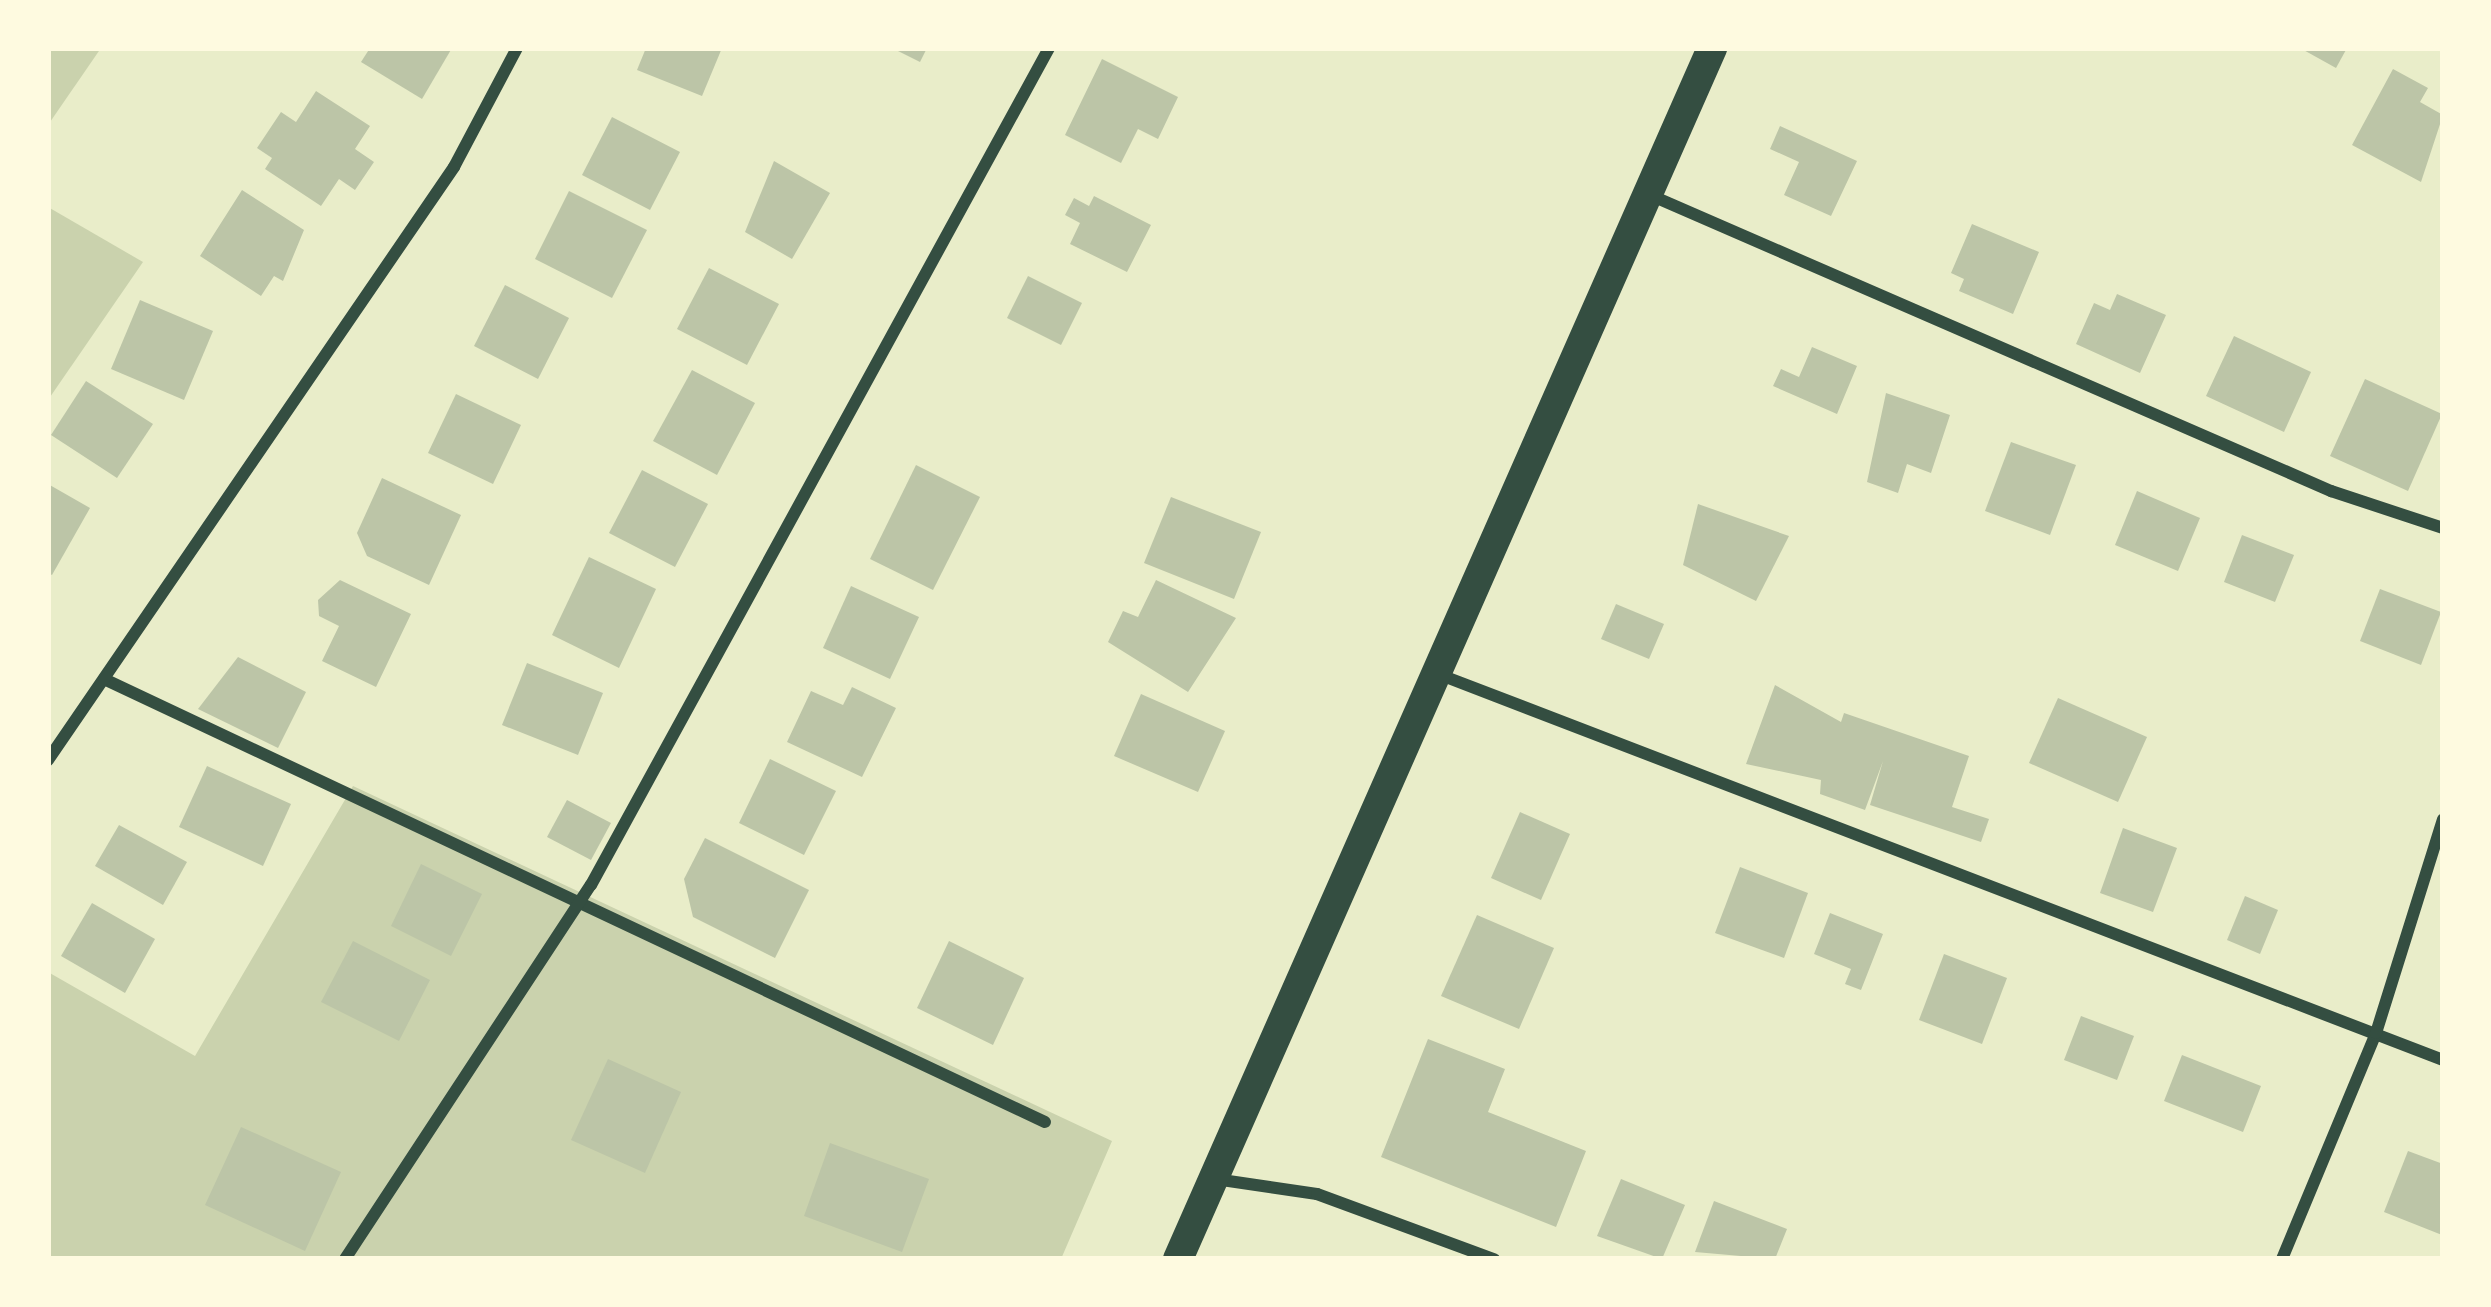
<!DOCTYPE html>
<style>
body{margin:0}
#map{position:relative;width:2491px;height:1307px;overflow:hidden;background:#e9edc9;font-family:"DM Sans",sans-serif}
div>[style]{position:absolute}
.green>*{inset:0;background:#cad2ad}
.building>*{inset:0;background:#bcc5a7}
.minor>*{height:12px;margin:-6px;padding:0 6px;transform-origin:6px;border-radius:6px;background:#344e41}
.primary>*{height:30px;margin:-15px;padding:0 15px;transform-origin:15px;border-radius:15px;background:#344e41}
span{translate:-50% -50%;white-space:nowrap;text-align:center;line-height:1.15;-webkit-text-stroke:12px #fefae0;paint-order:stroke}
.frame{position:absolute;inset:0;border:51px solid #fefae0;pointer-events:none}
</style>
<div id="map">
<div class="green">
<div style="clip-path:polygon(48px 48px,101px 48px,48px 125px)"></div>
<div style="clip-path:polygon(48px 207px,143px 262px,48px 400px)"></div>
<div style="clip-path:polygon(353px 786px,1112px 1141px,1061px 1259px,48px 1259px,48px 972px,195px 1056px)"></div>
</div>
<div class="building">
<div style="clip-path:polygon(370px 48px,452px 48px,422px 99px,361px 62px)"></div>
<div style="clip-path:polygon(646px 48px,722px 48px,702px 96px,637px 70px)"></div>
<div style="clip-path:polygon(892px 48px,927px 48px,920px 62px)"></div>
<div style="clip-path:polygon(2300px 48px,2347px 48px,2336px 68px)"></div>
<div style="clip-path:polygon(1102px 59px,1178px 97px,1158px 139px,1138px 129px,1121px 163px,1065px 135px)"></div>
<div style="clip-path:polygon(2393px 69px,2428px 88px,2420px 102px,2443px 115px,2421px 182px,2352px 145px)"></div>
<div style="clip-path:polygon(316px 91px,370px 126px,355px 149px,374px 162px,355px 190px,339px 179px,321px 206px,265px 169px,272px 158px,257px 148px,281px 112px,296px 122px)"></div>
<div style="clip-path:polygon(612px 117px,680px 152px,650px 210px,582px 175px)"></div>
<div style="clip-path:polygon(1780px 126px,1857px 161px,1831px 216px,1784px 195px,1799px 162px,1770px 149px)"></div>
<div style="clip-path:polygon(774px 161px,830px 193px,792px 259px,745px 232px)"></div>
<div style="clip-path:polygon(242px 190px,304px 230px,283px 281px,274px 276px,261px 296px,200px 256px)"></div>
<div style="clip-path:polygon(569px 191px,647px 230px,612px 298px,535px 259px)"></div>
<div style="clip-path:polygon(1094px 196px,1151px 225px,1127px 272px,1070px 244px,1080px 223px,1065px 215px,1074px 198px,1089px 206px)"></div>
<div style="clip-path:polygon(1972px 224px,2039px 252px,2013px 314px,1959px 291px,1964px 279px,1951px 273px)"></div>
<div style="clip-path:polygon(709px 268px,779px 304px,747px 365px,677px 329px)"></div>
<div style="clip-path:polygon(1028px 276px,1082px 303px,1061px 345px,1007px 318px)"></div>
<div style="clip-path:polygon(505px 285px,569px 318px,538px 379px,474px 346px)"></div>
<div style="clip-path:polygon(2117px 294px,2166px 315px,2140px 373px,2076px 344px,2094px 303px,2110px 310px)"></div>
<div style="clip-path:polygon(140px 300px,213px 331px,184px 400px,111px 369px)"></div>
<div style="clip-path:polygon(2234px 336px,2311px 372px,2284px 432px,2206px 396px)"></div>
<div style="clip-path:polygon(1812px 347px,1857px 366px,1837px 414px,1773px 386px,1781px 369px,1799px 377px)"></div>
<div style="clip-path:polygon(692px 370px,755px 403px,717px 475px,653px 441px)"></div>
<div style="clip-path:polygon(2365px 379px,2442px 414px,2408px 491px,2330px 456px)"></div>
<div style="clip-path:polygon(86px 381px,153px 424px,117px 478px,51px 435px)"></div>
<div style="clip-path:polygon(1886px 393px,1950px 415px,1931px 473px,1907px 464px,1898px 493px,1867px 482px)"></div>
<div style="clip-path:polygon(456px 394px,521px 425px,493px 484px,428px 453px)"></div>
<div style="clip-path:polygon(2011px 442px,2076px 465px,2050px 535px,1985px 511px)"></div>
<div style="clip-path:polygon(916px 465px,980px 497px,933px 590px,870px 559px)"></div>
<div style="clip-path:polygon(642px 470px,708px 504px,675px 567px,609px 533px)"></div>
<div style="clip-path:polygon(382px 478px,461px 515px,429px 585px,367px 556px,357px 533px)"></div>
<div style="clip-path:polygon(48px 484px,90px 508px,52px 575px,48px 573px)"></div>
<div style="clip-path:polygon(2137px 491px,2200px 518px,2178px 571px,2115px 545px)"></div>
<div style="clip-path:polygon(1171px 497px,1261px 532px,1234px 599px,1144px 563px)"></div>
<div style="clip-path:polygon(1698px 504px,1789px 536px,1756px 601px,1683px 565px)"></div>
<div style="clip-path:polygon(2242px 535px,2294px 555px,2275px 602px,2224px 582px)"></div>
<div style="clip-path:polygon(589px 557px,656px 589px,619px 668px,552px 635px)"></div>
<div style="clip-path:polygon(340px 580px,411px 614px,376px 687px,322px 661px,339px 626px,319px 616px,318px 600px)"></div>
<div style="clip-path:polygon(1156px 580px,1236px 618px,1188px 692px,1108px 642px,1123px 611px,1138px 617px)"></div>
<div style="clip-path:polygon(851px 586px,919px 617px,890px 679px,823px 648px)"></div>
<div style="clip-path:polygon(2380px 589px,2441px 612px,2421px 665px,2360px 641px)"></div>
<div style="clip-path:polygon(1616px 604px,1664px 624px,1649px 659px,1601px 639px)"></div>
<div style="clip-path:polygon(238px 657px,306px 692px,278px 748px,198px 709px)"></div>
<div style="clip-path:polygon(527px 663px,603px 693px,578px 755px,502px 725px)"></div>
<div style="clip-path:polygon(1775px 685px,1841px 722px,1844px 713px,1969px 756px,1952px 807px,1989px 819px,1981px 842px,1870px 805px,1883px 761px,1865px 810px,1820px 794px,1821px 780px,1746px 764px)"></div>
<div style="clip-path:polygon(852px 687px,896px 708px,862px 777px,787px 742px,811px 691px,843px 705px)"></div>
<div style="clip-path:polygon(1141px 694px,1225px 731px,1198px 792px,1114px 756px)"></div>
<div style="clip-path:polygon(2058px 698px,2147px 737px,2118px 802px,2029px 763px)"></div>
<div style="clip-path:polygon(770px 759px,836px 791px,804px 855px,739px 823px)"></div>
<div style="clip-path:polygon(207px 766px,291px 804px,263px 866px,179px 827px)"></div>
<div style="clip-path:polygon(567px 800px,611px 823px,591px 860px,547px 837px)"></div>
<div style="clip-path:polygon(1520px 812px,1570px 834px,1541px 900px,1491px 878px)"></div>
<div style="clip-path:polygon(119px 825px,187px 862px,163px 905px,95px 866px)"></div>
<div style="clip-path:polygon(2123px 828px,2177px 848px,2153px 912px,2100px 893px)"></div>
<div style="clip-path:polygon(705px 838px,809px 890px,775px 958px,693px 917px,684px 879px)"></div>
<div style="clip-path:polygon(421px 864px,482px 894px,451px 956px,391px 926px)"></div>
<div style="clip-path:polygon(1740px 867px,1808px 893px,1784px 958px,1715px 933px)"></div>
<div style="clip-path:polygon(2245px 896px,2278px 910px,2260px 954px,2227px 940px)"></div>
<div style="clip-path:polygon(92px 903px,155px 939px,125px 993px,61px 956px)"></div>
<div style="clip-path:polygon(1830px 913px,1883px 934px,1861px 990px,1845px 984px,1851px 969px,1814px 954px)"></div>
<div style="clip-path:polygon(1477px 915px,1554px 948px,1519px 1029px,1441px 996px)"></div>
<div style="clip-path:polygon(353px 941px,430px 980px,399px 1041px,321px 1002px)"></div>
<div style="clip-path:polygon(949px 941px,1024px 978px,993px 1045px,917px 1008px)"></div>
<div style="clip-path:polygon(1944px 954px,2007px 978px,1982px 1044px,1919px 1020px)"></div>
<div style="clip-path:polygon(2081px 1016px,2134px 1036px,2117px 1080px,2064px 1060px)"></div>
<div style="clip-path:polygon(1428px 1039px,1505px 1069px,1488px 1112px,1586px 1151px,1556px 1227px,1381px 1157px)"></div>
<div style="clip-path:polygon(2182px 1055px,2261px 1086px,2243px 1132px,2164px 1101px)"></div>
<div style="clip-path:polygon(608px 1059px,681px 1092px,645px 1173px,571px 1140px)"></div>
<div style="clip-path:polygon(241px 1127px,341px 1172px,305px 1251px,205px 1205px)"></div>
<div style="clip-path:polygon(830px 1143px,929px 1179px,902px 1252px,804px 1216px)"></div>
<div style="clip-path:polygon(2408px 1151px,2443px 1164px,2442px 1235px,2384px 1212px)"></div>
<div style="clip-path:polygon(1621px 1179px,1685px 1205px,1662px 1259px,1597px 1236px)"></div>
<div style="clip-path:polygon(1714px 1201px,1787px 1229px,1775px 1259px,1695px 1252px)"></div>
</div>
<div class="minor">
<div style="left:1650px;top:195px;width:743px;rotate:23.49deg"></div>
<div style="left:2331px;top:491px;width:118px;rotate:18.3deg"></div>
<div style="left:1438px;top:674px;width:1077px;rotate:21.01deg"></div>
<div style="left:104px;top:679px;width:1040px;rotate:25.21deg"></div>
<div style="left:48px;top:760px;width:719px;rotate:-55.6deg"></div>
<div style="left:454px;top:167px;width:135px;rotate:-62.1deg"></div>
<div style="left:1215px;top:1179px;width:103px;rotate:8.4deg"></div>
<div style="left:1317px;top:1194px;width:189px;rotate:20.2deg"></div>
<div style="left:345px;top:1259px;width:448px;rotate:-56.7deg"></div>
<div style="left:591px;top:885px;width:954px;rotate:-61.31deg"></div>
<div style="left:2282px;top:1259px;width:245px;rotate:-67.4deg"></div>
<div style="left:2376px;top:1033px;width:224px;rotate:-72.6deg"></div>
</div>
<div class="primary">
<div style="left:1178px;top:1259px;width:1324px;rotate:-66.2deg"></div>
</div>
<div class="frame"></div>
</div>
